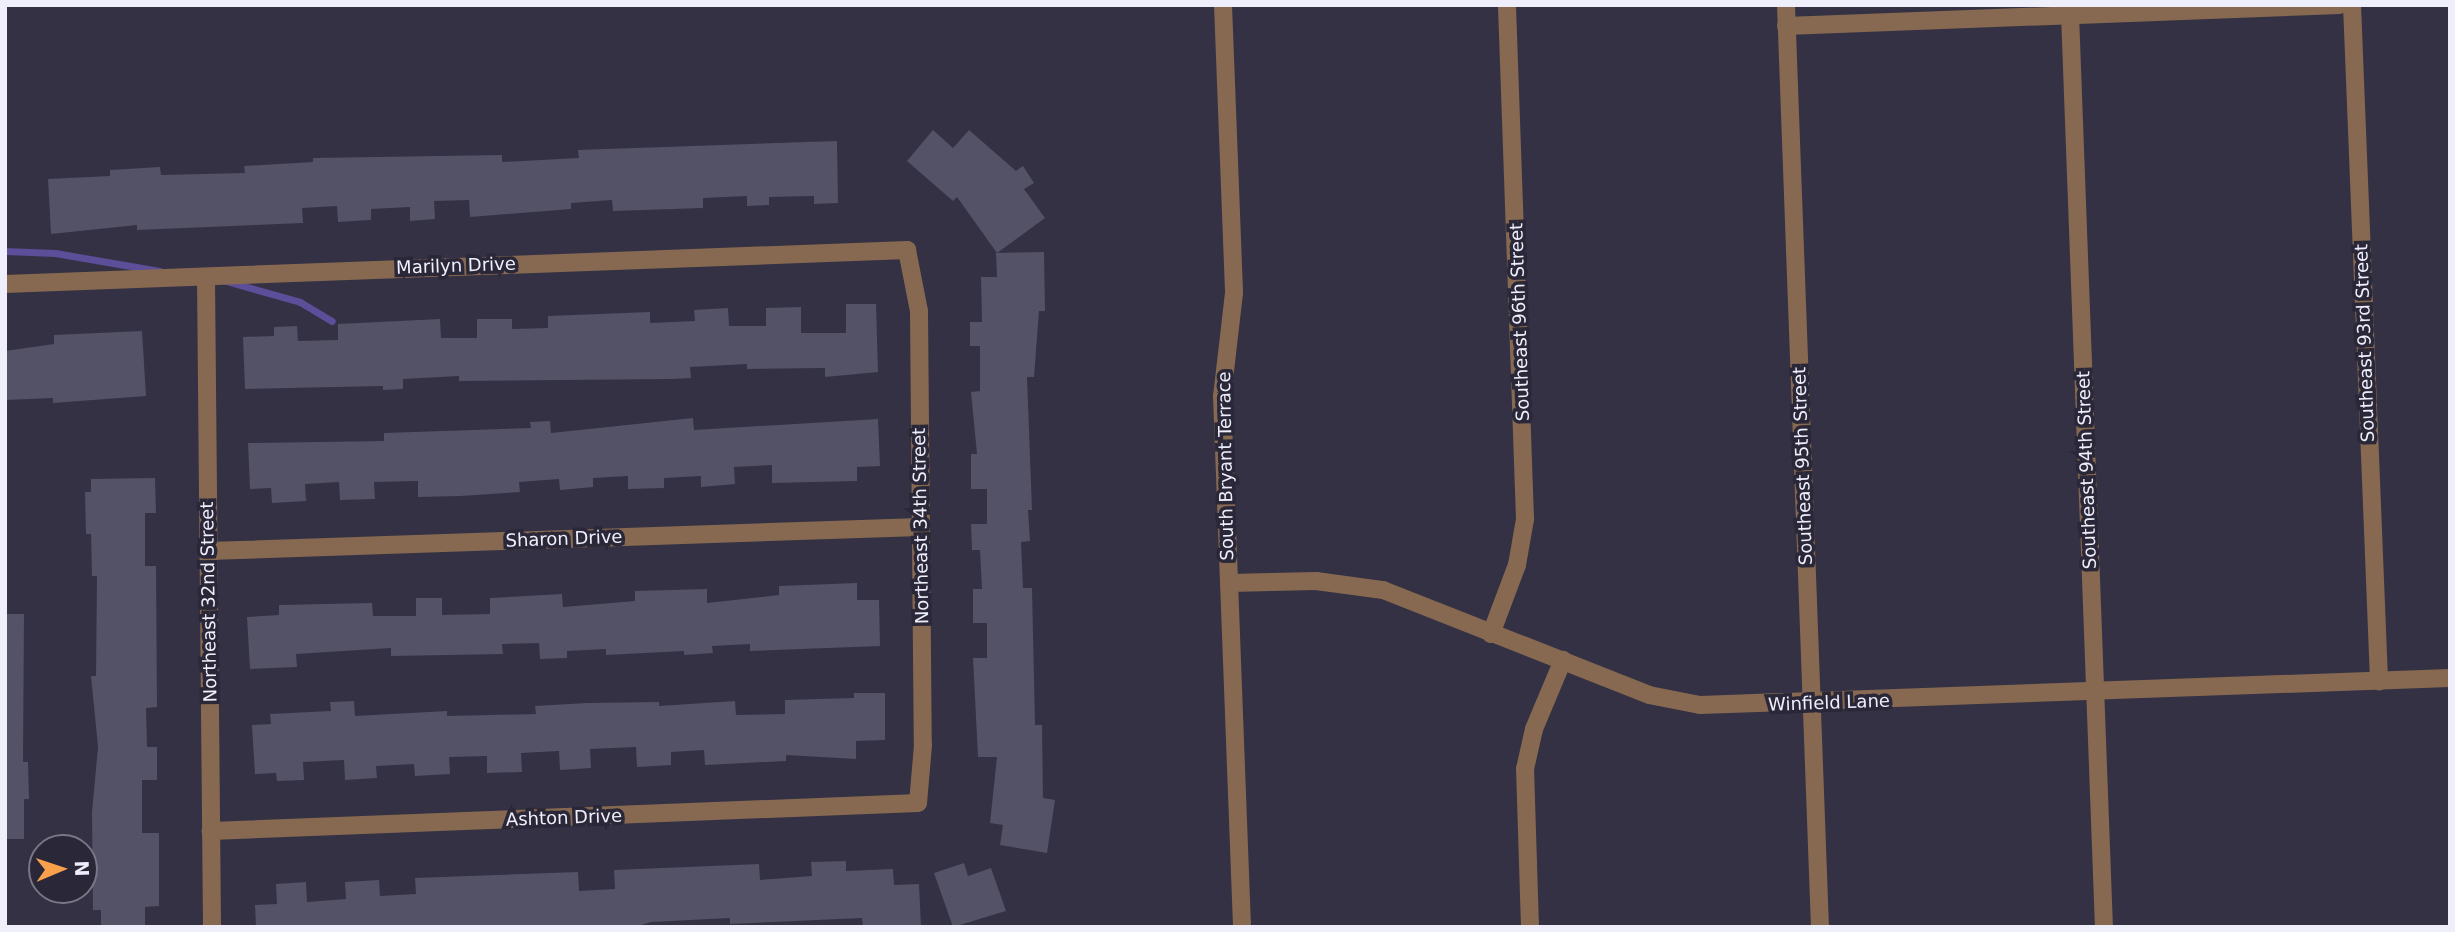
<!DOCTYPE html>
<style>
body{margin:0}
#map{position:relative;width:2455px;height:932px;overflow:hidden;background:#333143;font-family:"DejaVu Sans",sans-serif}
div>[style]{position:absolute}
.stream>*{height:7px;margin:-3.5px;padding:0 3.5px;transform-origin:3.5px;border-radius:3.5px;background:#5c4e98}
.building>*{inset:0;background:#545266}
.minor>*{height:18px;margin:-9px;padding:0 9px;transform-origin:9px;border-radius:9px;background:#876951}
span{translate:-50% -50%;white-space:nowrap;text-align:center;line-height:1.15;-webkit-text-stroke:7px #292738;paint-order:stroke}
.street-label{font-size:18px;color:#efeefb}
.frame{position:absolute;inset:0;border:7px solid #efeefb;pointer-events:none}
.north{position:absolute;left:28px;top:834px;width:70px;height:70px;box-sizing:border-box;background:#292738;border:2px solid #787786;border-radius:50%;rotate:88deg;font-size:19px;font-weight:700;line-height:28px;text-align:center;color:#efeefb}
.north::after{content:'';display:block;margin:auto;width:24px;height:32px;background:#f9a04d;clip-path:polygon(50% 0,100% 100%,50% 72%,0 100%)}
</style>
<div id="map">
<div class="stream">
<div style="left:5px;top:251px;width:50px;rotate:2.3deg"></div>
<div style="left:55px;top:253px;width:106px;rotate:9.8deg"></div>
<div style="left:226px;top:281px;width:77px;rotate:15.8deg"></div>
<div style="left:300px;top:302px;width:37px;rotate:31deg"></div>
</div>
<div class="building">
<div style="clip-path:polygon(933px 130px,953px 148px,969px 130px,1016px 171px,1023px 166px,1034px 183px,1024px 189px,1045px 218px,997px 253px,957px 197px,953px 201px,907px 161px)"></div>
<div style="clip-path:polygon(837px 141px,838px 203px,814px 204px,814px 196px,769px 197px,769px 205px,747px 206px,747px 196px,703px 198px,703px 208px,613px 211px,612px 200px,571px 203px,571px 209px,470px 217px,469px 200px,434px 201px,435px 219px,410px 221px,410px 207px,371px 209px,371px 220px,338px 222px,337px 206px,302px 208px,303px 223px,137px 230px,137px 225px,51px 234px,48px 179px,110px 176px,110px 170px,160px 167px,161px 175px,245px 173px,244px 166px,313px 162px,313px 158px,502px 155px,502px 162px,579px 158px,578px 150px)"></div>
<div style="clip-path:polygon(1044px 252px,1045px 311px,1039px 311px,1034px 377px,1027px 377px,1032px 510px,1028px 510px,1030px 541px,1021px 542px,1023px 588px,1032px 588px,1035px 725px,1042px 725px,1043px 798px,1055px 800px,1047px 853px,1000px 845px,1003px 825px,990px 823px,997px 757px,978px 757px,973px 658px,987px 658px,987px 623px,973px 623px,973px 589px,982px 589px,980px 550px,972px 550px,971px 524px,987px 524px,987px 489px,971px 489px,971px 454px,977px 454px,971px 392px,980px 391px,980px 346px,970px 346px,970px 322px,982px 322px,981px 277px,997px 277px,996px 253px)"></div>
<div style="clip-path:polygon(846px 304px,876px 304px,878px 372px,825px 377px,825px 368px,747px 369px,747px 364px,690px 367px,691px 378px,672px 379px,459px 381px,459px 376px,403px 379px,403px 389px,383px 390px,383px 386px,245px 389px,243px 337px,274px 336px,274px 327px,297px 326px,298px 341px,338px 340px,338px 324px,440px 319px,441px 338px,477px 338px,477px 319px,512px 319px,512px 329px,548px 328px,548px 316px,650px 312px,650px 323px,695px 321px,694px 310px,728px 308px,729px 326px,766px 326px,766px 308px,801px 307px,801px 333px,846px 333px)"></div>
<div style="clip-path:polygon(142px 331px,146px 396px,53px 403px,53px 398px,5px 400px,5px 351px,54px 344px,54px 335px)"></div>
<div style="clip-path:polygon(693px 418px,694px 430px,878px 419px,880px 466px,857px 467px,857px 481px,772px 483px,772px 465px,734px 467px,735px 484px,701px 487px,701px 476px,664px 478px,664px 488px,628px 489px,628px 476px,593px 478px,593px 487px,560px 490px,559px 479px,519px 482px,520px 492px,460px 496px,418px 497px,418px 481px,374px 482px,375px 499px,340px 500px,339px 482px,305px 484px,306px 501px,272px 503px,271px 488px,250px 489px,248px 443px,384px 441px,384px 433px,531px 428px,530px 422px,550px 421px,551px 433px)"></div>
<div style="clip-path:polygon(155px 478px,156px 513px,145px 513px,145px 566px,156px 566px,157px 707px,146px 708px,147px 747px,157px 747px,157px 780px,142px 780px,142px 833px,159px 833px,159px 906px,145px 907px,145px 927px,101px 927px,101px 910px,93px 910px,92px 812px,98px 747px,91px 676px,96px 676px,97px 576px,92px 576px,91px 534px,86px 534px,85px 492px,91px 492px,91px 479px)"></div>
<div style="clip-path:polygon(857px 583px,857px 600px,879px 600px,880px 646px,750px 651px,750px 644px,712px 646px,713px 653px,684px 655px,684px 651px,606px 655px,606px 649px,567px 651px,567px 658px,540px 659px,539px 643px,502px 644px,503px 654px,391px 656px,391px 648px,296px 654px,297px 667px,250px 669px,247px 617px,279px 615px,279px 605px,372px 603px,373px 616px,416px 616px,416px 598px,442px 598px,442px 615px,490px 614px,490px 598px,562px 594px,563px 607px,635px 601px,635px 591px,707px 589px,707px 603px,779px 595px,779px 586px)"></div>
<div style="clip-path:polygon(5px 614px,24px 614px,23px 762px,28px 762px,29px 799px,24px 799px,24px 839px,5px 839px)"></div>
<div style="clip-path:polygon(854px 693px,885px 693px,885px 740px,856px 741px,856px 759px,786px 755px,786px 761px,705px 765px,704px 750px,671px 752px,671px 765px,637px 767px,636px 747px,590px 749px,591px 768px,560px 770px,559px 751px,521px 753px,522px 772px,487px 773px,487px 756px,449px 757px,450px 774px,415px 776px,414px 764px,376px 766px,377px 778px,345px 780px,344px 760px,303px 762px,304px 780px,277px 781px,276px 773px,255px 774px,252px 725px,271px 724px,270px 714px,331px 711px,330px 702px,354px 701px,355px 716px,447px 711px,447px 716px,536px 714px,535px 706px,587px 703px,659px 702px,659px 706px,735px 701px,736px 715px,785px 714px,785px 700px,854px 698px)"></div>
<div style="clip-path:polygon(846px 861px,846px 871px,893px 869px,894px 885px,919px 884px,921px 926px,863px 927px,862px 918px,730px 924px,730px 918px,651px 922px,635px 927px,256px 927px,255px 905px,277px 904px,276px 884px,306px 882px,307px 902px,346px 899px,345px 882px,379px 880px,380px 896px,416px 894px,415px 878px,578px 872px,579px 891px,615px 889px,614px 870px,759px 864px,760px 880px,812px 876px,811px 862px)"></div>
<div style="clip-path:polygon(964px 863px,968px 876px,991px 868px,1006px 911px,953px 927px,934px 873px)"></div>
</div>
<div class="minor">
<div style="left:1223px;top:5px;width:288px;rotate:87.8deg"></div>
<div style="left:1234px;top:293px;width:104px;rotate:96.6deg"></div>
<div style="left:1222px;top:396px;width:531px;rotate:87.84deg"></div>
<div style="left:1786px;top:5px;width:923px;rotate:87.89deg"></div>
<div style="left:2352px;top:5px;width:677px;rotate:87.71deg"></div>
<div style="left:2070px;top:14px;width:914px;rotate:87.87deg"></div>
<div style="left:1786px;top:26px;width:554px;rotate:-2.17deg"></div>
<div style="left:206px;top:277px;width:650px;rotate:89.47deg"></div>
<div style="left:5px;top:284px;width:903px;rotate:-2.16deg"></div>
<div style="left:907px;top:250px;width:62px;rotate:78.9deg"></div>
<div style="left:919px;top:311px;width:434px;rotate:89.5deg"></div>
<div style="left:923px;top:745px;width:58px;rotate:94.9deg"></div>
<div style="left:918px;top:803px;width:708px;rotate:177.73deg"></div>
<div style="left:208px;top:551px;width:713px;rotate:-1.93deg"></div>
<div style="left:1229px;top:583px;width:87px;rotate:-1.3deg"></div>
<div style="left:1316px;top:581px;width:68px;rotate:7.7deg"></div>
<div style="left:1383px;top:590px;width:286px;rotate:21.5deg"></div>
<div style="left:1649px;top:695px;width:52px;rotate:11.1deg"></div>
<div style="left:1700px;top:705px;width:750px;rotate:-2.06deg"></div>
<div style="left:1491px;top:634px;width:74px;rotate:-69.4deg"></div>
<div style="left:1517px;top:565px;width:47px;rotate:-80.1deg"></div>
<div style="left:1525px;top:519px;width:514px;rotate:-92.01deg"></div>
<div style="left:1530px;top:927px;width:158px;rotate:-91.8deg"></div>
<div style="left:1525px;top:769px;width:41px;rotate:-77.3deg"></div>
<div style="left:1534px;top:729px;width:75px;rotate:-67.2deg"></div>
</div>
<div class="street-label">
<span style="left:456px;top:266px;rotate:-2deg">Marilyn Drive</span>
<span style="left:1520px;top:322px;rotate:-92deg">Southeast 96th Street</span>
<span style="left:2365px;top:343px;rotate:-92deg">Southeast 93rd Street</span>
<span style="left:1226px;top:466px;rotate:-91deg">South Bryant Terrace</span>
<span style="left:1803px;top:466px;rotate:-92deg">Southeast 95th Street</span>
<span style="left:2087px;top:470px;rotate:-92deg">Southeast 94th Street</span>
<span style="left:921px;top:526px;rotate:-91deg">Northeast 34th Street</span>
<span style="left:564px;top:539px;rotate:-2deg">Sharon Drive</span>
<span style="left:209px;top:602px;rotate:-91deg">Northeast 32nd Street</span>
<span style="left:1829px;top:703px;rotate:-2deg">Winfield Lane</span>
<span style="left:564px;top:818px;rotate:-2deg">Ashton Drive</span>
</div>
<div class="frame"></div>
<div class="north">N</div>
</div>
